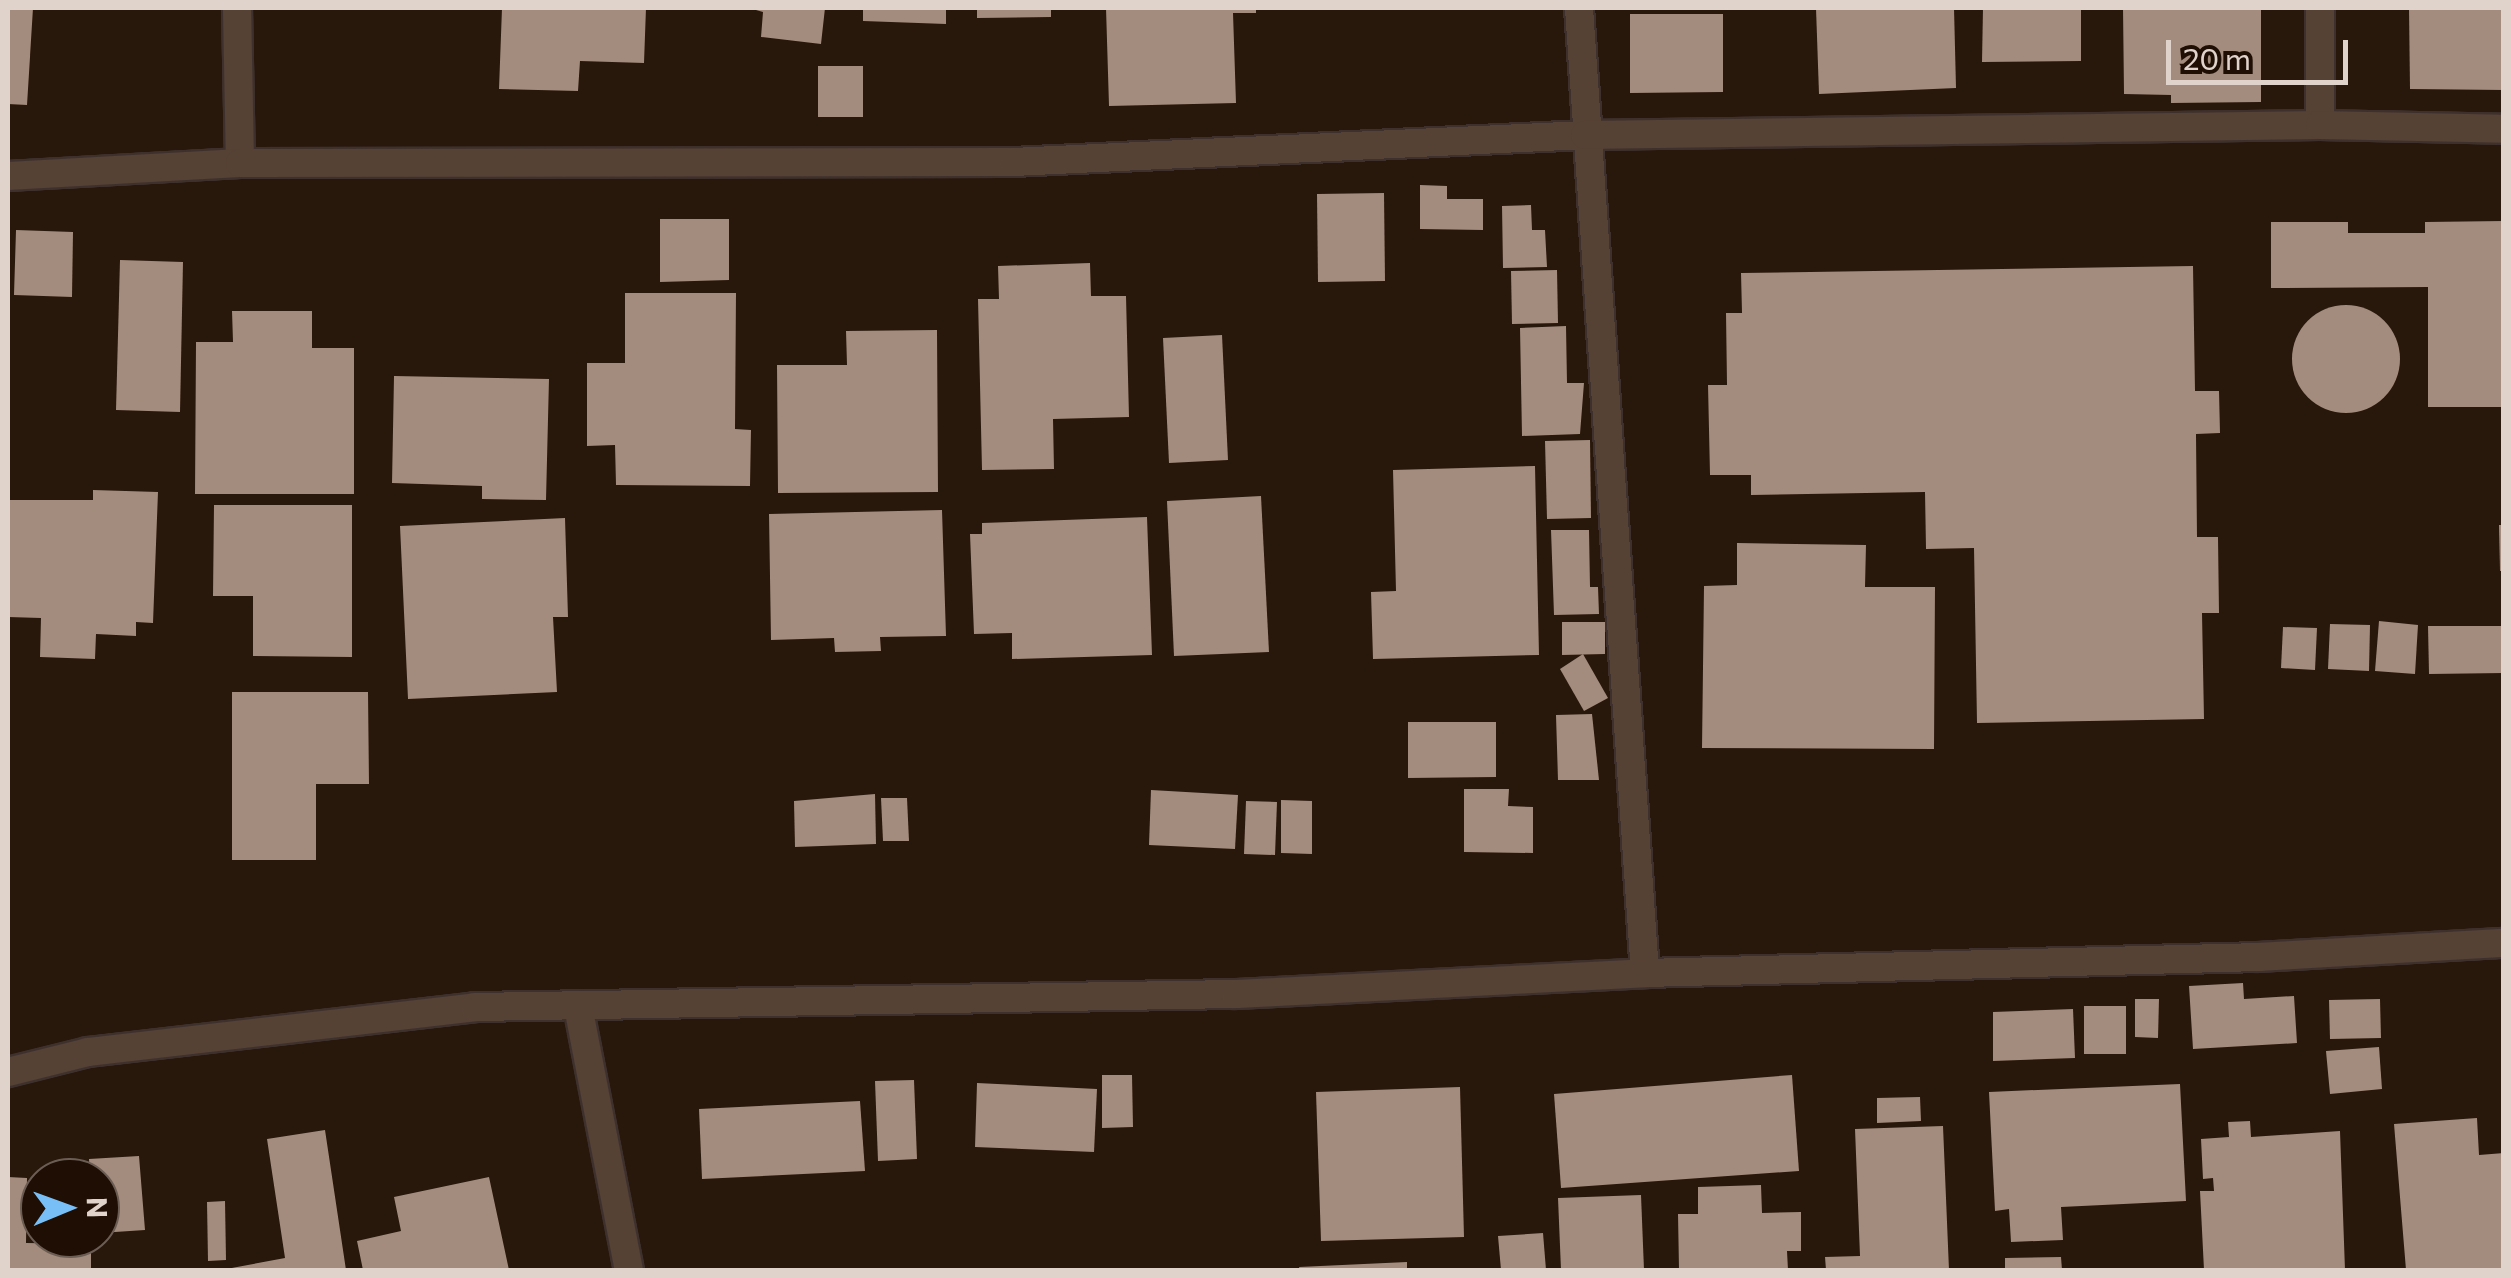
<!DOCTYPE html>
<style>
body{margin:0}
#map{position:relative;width:2511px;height:1278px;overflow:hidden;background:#28170b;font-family:Commissioner,sans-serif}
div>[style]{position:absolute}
.building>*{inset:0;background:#a38c7d}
.round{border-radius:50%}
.roads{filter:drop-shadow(2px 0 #3e312d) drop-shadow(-2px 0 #3e312d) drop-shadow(0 2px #3e312d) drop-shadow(0 -2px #3e312d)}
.minor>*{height:28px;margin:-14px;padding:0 14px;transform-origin:14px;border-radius:14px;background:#564135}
span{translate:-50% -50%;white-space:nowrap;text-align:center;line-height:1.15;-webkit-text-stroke:10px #1e0e04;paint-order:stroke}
.frame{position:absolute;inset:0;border:10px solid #e0d3cc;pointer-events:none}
.north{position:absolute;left:20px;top:1158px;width:100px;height:100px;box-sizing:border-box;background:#1e0e04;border:2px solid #6c5d54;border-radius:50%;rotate:89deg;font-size:28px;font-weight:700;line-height:40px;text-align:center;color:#e0d3cc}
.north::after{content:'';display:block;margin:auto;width:35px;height:45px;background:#78bff7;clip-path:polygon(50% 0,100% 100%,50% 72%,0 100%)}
.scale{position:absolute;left:2166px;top:40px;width:182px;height:45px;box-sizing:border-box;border:5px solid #e0d3cc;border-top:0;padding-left:12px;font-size:30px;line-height:35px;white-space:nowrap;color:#e0d3cc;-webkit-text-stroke:8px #1e0e04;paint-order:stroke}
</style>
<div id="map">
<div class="building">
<div style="clip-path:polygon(8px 8px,33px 8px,27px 105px,8px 104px)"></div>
<div style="clip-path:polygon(502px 8px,646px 8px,644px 63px,580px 61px,578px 91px,499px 89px)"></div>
<div style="clip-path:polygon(749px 8px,825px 8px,821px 44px,761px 37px,763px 12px)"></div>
<div style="clip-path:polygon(863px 8px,946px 8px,946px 24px,863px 21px)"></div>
<div style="clip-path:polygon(977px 8px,1051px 8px,1051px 17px,977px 18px)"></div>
<div style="clip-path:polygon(1106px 8px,1256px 8px,1256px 13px,1233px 13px,1236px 103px,1109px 106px)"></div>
<div style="clip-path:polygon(1816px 8px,1954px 8px,1956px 88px,1819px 94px)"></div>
<div style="clip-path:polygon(1983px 8px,2081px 8px,2081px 61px,1982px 62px)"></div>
<div style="clip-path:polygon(2123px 8px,2261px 8px,2261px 102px,2171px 103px,2171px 95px,2124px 94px)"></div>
<div style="clip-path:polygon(2409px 8px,2504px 8px,2504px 90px,2410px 89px)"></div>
<div style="clip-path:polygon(1630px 14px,1723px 14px,1723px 92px,1630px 93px)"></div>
<div style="clip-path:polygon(818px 66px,863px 66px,863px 117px,818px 117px)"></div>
<div style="clip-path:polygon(1420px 185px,1447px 186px,1447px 199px,1483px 199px,1483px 230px,1420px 229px)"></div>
<div style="clip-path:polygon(1384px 193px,1385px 281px,1318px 282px,1317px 194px)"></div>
<div style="clip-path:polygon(1531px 205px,1532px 230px,1545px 230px,1547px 267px,1503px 268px,1502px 206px)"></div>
<div style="clip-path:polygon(660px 219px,729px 219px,729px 280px,660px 282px)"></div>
<div style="clip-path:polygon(2504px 221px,2504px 407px,2428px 407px,2428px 287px,2271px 288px,2271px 222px,2348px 222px,2348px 233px,2425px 233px,2425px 222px)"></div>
<div style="clip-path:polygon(16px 230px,73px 232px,72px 297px,14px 295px)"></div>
<div style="clip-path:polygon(120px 260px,183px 262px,180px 412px,116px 410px)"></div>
<div style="clip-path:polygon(1090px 263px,1091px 296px,1126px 296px,1129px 417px,1053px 419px,1054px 469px,982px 470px,978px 299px,999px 299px,998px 266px)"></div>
<div style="clip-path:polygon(2193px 266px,2195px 391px,2219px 391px,2220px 433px,2196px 434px,2197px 537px,2218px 537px,2219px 613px,2202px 613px,2204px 719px,1977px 723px,1974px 548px,1926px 549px,1925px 492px,1751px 495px,1751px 475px,1710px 475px,1708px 385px,1727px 385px,1726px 313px,1742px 313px,1741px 273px)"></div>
<div style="clip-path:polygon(1557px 270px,1558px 323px,1512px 324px,1511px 271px)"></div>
<div style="clip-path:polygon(625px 293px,736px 293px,735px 429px,751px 430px,750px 486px,616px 485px,615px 445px,587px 446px,587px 363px,625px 363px)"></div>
<div class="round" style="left:2292px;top:305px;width:108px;height:108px"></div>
<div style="clip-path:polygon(232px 311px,312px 311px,312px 348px,354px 348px,354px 494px,195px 494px,196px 342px,233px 342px)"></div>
<div style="clip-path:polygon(1566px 326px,1567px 383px,1584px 383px,1580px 434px,1522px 436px,1520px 328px)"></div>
<div style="clip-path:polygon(937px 330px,938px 492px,778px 493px,777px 365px,847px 365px,846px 331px)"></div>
<div style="clip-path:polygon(1222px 335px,1228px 460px,1169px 463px,1163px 338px)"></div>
<div style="clip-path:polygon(394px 376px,549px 379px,546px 500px,482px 499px,482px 486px,392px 483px)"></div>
<div style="clip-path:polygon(1590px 440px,1591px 518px,1547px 519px,1545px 441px)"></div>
<div style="clip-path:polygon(1535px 466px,1539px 655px,1373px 659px,1371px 592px,1396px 591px,1393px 470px)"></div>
<div style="clip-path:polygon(93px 490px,158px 492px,153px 623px,136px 622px,136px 636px,96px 634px,95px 659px,40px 657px,41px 618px,8px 617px,10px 500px,93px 500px)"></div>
<div style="clip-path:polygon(1261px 496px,1269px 652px,1174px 656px,1167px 501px)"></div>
<div style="clip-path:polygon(214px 505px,352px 505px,352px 657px,253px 656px,253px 596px,213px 596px)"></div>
<div style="clip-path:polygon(942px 510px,946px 636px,880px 637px,881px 651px,835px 652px,834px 638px,771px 640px,769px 514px)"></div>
<div style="clip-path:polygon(1147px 517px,1152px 655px,1012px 659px,1012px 633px,974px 634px,970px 534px,982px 534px,982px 523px)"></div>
<div style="clip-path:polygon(565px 518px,568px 617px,553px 617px,557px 692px,408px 699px,400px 526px)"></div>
<div style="clip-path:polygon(2499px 525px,2504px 525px,2504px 571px,2500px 571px)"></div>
<div style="clip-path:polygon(1551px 530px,1589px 530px,1590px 587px,1598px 587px,1599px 614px,1554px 615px)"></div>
<div style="clip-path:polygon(1737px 543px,1866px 545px,1865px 587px,1935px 587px,1934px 749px,1702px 748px,1704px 586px,1737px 585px)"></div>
<div style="clip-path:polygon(2379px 621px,2418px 625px,2415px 674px,2375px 671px)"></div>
<div style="clip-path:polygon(1562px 622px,1605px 622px,1605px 654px,1562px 655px)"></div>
<div style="clip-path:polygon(2330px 624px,2370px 625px,2369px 671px,2328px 669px)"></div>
<div style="clip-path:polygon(2428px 626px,2504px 626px,2504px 673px,2429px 674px)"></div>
<div style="clip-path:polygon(2283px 627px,2317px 628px,2315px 670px,2281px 668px)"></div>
<div style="clip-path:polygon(1583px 654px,1608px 698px,1584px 711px,1560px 669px)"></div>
<div style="clip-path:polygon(232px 692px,368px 692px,369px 784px,316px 784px,316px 860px,232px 860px)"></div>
<div style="clip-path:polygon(1592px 714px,1599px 780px,1558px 780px,1556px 715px)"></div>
<div style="clip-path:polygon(1408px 722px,1496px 722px,1496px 777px,1408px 778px)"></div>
<div style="clip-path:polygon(1464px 789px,1509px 789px,1508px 806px,1533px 807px,1533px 853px,1464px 852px)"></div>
<div style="clip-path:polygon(1151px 790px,1238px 795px,1235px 849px,1149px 845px)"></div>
<div style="clip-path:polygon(875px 794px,876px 844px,795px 847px,794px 801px)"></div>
<div style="clip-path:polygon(881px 798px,907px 798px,909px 841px,883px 841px)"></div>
<div style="clip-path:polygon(1281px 800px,1312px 801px,1312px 854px,1281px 853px)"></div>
<div style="clip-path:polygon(1246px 801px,1277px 802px,1275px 855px,1244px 854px)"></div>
<div style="clip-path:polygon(2243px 983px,2244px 999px,2294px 996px,2297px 1043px,2193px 1049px,2189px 986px)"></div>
<div style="clip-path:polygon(2135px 999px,2159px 999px,2158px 1038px,2135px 1037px)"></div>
<div style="clip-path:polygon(2380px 999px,2381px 1038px,2330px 1039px,2329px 1000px)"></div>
<div style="clip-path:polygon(2084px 1006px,2126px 1006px,2126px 1054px,2084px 1054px)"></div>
<div style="clip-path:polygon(2073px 1009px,2075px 1058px,1993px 1061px,1993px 1012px)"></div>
<div style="clip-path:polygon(2379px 1047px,2382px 1089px,2330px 1094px,2326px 1051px)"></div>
<div style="clip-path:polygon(1102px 1075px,1132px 1075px,1133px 1127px,1102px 1128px)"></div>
<div style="clip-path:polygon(1792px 1075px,1799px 1171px,1561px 1188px,1554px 1094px)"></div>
<div style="clip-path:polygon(914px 1080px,917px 1159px,878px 1161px,875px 1081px)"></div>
<div style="clip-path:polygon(977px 1083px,1097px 1089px,1094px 1152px,975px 1147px)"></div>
<div style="clip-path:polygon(2180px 1084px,2186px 1201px,2061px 1207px,2063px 1240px,2011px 1242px,2009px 1209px,1995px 1211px,1989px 1092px)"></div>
<div style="clip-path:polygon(1460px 1087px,1464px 1237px,1321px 1241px,1316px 1092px)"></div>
<div style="clip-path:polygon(1920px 1097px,1921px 1121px,1877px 1123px,1877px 1098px)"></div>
<div style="clip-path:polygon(860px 1101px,865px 1171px,702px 1179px,699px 1109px)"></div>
<div style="clip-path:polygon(2477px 1118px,2479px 1155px,2504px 1153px,2504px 1270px,2406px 1270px,2394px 1124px)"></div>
<div style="clip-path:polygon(2250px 1121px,2251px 1137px,2340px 1131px,2345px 1270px,2204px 1270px,2200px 1191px,2214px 1191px,2213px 1178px,2203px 1179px,2201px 1139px,2229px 1137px,2228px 1122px)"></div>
<div style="clip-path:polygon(1943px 1126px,1949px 1270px,1826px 1270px,1825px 1257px,1860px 1256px,1855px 1129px)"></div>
<div style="clip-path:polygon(325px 1130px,346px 1270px,221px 1270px,285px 1258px,267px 1139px)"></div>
<div style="clip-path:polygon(139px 1156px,145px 1230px,100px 1233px,100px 1178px,90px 1178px,89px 1159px)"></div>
<div style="clip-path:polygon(8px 1177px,27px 1178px,26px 1243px,91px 1244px,91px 1270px,8px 1270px)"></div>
<div style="clip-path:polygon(489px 1177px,509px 1270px,363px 1270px,357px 1241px,401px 1231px,394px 1197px)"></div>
<div style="clip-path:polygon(1761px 1185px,1762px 1213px,1801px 1212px,1801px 1251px,1787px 1251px,1788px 1270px,1679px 1270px,1678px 1214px,1698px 1214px,1698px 1187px)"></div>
<div style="clip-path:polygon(1641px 1195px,1644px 1270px,1561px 1270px,1558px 1198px)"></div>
<div style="clip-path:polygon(225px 1201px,226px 1260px,208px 1261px,207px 1202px)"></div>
<div style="clip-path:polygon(1543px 1233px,1546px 1270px,1501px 1270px,1498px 1236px)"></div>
<div style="clip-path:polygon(2061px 1257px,2062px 1270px,2005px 1270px,2005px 1258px)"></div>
<div style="clip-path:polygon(1407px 1262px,1407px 1270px,1300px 1270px,1299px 1267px)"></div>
</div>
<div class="roads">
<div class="minor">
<div style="left:237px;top:8px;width:155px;rotate:88.9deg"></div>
<div style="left:1579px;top:8px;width:967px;rotate:86.09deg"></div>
<div style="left:2320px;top:125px;width:117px;rotate:-90deg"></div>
<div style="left:8px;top:176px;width:232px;rotate:-3.2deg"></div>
<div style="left:240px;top:163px;width:773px;rotate:-0.07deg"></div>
<div style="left:1013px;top:162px;width:573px;rotate:-2.7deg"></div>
<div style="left:1585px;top:135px;width:735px;rotate:-0.78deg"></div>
<div style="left:2320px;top:125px;width:184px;rotate:1.2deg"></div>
<div style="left:578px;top:1006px;width:269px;rotate:79.1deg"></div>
<div style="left:8px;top:1072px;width:82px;rotate:-14deg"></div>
<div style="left:88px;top:1052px;width:390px;rotate:-6.6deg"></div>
<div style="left:475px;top:1007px;width:761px;rotate:-0.98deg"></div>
<div style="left:1236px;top:994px;width:410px;rotate:-2.9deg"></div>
<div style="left:1645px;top:973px;width:614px;rotate:-1.49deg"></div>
<div style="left:2259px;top:957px;width:245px;rotate:-3.3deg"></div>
</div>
</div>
<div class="frame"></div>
<div class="north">N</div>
<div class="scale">20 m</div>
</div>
